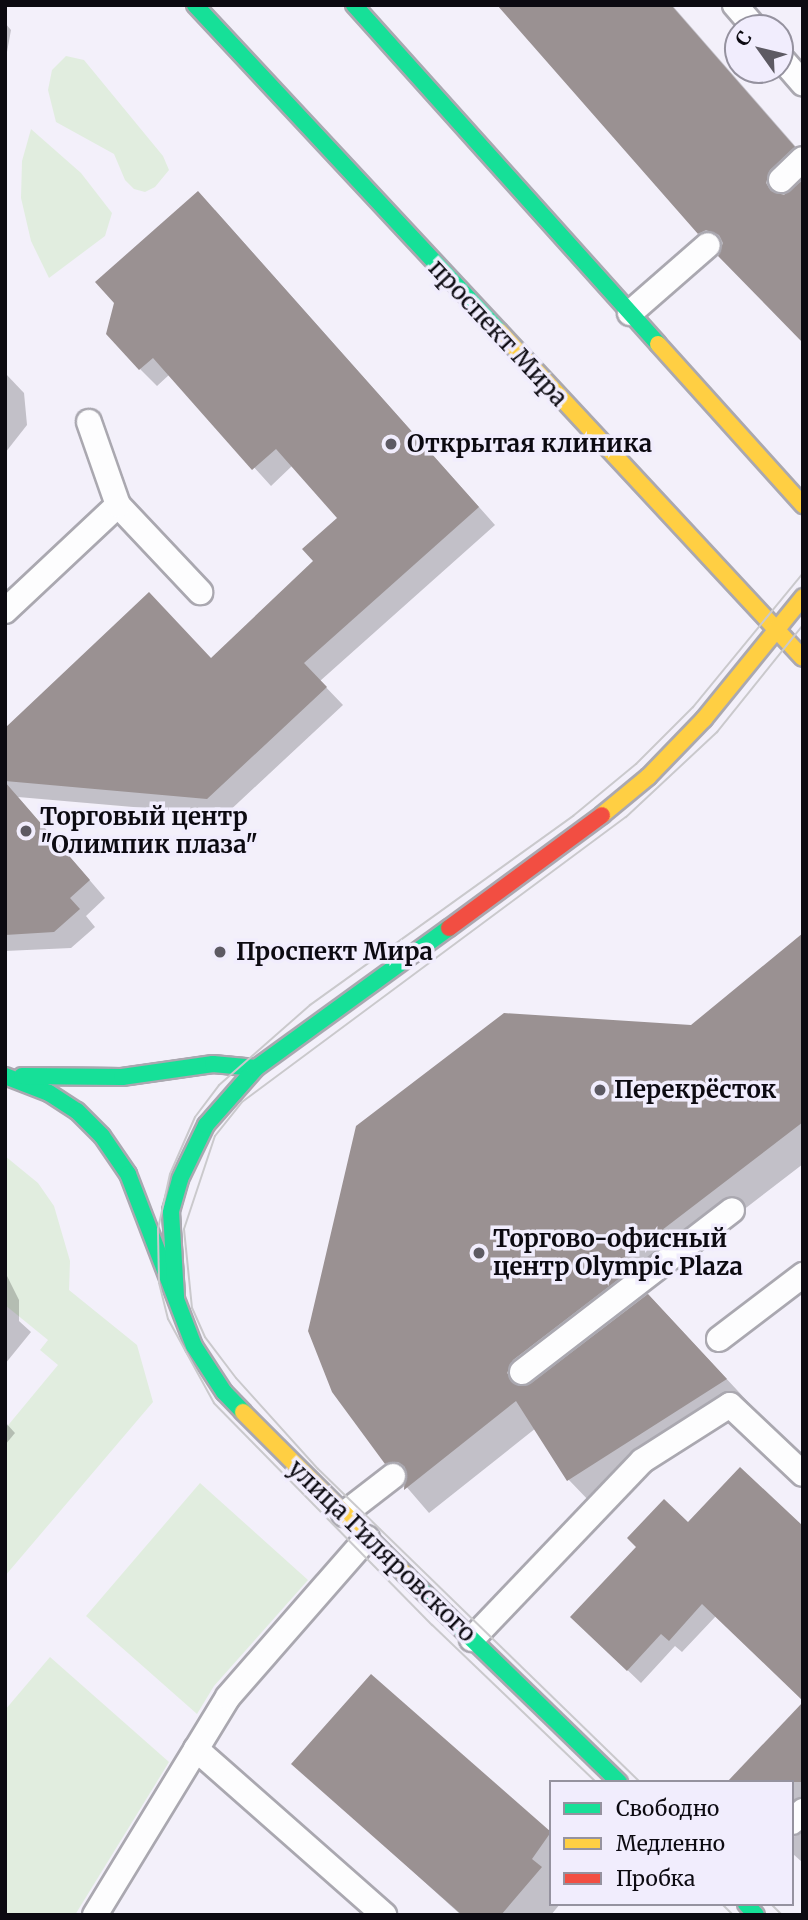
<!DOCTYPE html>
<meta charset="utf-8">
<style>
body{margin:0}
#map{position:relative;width:808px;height:1920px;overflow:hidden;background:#f3f0fa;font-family:Merriweather,serif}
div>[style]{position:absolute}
.green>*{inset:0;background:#e1eddf}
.shadow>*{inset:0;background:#0003}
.building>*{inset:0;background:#9a9192}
.roads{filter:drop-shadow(2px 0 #aaa8b0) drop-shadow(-2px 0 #aaa8b0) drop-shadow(0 2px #aaa8b0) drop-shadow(0 -2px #aaa8b0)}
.lane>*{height:24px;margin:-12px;padding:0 12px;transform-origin:12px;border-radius:12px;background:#fdfdfe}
.fast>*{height:16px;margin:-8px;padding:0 8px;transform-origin:8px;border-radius:8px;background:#16e098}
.slow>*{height:16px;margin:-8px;padding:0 8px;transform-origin:8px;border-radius:8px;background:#ffcf43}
.jam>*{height:16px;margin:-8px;padding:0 8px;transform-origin:8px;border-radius:8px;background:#f24e42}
.tram>*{height:2px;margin:-1px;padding:0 1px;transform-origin:1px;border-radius:1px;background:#cac9cc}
.dots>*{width:19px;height:19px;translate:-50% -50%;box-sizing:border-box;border:4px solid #f1edfd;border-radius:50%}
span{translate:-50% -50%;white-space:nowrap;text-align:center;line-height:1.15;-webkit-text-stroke:7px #f1edfd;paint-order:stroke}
.street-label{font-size:24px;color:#0c0a11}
.poi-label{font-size:24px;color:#0c0a11;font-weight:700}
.left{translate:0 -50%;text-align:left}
.frame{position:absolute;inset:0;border:7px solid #0c0a11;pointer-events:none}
.legend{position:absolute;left:549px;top:1780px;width:245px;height:126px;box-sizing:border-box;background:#f1edfd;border:2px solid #95929f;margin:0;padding:9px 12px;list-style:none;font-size:21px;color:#0c0a11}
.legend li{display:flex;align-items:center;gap:14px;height:35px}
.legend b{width:35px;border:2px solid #95929f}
.north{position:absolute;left:724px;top:14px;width:70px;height:70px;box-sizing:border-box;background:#f1edfd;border:2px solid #95929f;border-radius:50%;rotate:304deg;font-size:19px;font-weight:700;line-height:28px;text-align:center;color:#0c0a11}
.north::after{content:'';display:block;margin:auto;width:24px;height:32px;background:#5d5a63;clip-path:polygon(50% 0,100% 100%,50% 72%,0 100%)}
</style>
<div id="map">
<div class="green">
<div style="clip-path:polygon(66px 56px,84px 60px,163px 156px,169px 170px,155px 187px,145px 192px,134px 189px,125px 180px,114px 154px,56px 122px,48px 90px,52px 70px)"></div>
<div style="clip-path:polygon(31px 129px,81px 173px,112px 213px,105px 236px,49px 278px,31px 241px,21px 198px,22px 161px)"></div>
<div style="clip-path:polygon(5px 1156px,38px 1183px,54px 1206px,70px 1261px,69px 1290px,137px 1345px,153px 1402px,5px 1576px,5px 1429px,58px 1365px,40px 1350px,48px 1340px,5px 1305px)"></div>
<div style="clip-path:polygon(200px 1483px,308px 1580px,214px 1686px,197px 1714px,86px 1616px)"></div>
<div style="clip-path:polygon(50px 1657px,169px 1762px,75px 1915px,5px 1915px,5px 1710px)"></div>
</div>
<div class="shadow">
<div style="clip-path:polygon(499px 5px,672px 5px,803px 155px,803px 341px,699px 233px)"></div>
<div style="clip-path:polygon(5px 23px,11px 30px,5px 63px)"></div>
<div style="clip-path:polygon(215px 210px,495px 525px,320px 681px,343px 705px,225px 815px,18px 797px,105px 898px,86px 916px,95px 927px,71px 948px,5px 951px,5px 730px,211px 660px,316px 561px,340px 518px,293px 465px,271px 486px,170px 374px,157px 386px,140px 369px)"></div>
<div style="clip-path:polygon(5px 373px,24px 393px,27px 425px,5px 453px)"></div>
<div style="clip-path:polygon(803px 938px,803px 1164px,642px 1288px,750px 1404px,592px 1504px,568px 1479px,536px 1428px,429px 1513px,386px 1463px,691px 1027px)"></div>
<div style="clip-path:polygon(5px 1272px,19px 1300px,19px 1321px,31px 1332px,5px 1364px)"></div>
<div style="clip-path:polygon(5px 1422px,15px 1433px,5px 1445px)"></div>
<div style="clip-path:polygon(688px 1525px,716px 1616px,682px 1652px,675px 1646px,641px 1683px,572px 1617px)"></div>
<div style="clip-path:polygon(372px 1677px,551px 1835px,551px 1904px,560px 1904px,551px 1915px,461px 1915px,294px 1764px)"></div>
<div style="clip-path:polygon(803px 1705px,803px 1817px,792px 1831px,792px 1782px)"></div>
<div style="clip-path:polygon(803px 1833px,803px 1863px,792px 1853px,792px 1837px)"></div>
</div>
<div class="building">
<div style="clip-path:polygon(497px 5px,671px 5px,795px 147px,770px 170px,766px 183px,771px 191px,784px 195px,803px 180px,803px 343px,718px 256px,723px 243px,719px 235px,706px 230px,698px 234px)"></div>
<div style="clip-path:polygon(198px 191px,479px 507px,304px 663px,327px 687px,207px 799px,5px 781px,5px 728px,149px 592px,211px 658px,313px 561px,302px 549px,337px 518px,276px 449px,252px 470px,153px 358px,139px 370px,106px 334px,114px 303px,95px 282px)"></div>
<div style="clip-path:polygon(5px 782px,90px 880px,70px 898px,80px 909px,54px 932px,5px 935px)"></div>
<div style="clip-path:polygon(803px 933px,803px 1122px,619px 1263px,628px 1272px,513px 1360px,507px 1373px,516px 1385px,530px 1384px,648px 1294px,727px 1379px,567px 1481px,516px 1401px,404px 1490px,405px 1467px,398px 1462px,385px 1464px,332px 1392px,308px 1331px,356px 1126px,504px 1013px,691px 1025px)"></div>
<div style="clip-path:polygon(740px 1467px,803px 1526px,803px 1701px,702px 1604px,669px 1641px,661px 1634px,627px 1671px,570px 1617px,636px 1547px,627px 1538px,664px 1499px,688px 1522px)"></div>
<div style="clip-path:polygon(371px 1674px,551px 1832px,532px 1859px,542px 1867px,501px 1915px,462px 1915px,291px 1764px)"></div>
<div style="clip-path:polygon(803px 1702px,803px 1782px,727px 1782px)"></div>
</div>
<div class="roads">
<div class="lane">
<div style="left:735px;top:5px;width:30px;rotate:49deg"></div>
<div style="left:780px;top:57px;width:35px;rotate:49deg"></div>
<div style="left:781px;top:180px;width:30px;rotate:-44deg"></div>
<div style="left:630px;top:313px;width:103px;rotate:-41.1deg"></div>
<div style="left:118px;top:505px;width:120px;rotate:46.7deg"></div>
<div style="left:5px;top:611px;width:155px;rotate:-43.2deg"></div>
<div style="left:118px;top:505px;width:88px;rotate:-109.3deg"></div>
<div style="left:719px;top:1339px;width:106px;rotate:-37.3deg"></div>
<div style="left:522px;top:1372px;width:265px;rotate:-37.6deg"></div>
<div style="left:344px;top:1514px;width:62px;rotate:-37.8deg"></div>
<div style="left:472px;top:1639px;width:246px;rotate:-46.3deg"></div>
<div style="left:642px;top:1461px;width:104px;rotate:-32.5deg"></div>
<div style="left:730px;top:1405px;width:100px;rotate:43.4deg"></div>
<div style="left:196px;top:1749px;width:251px;rotate:41.4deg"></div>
<div style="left:792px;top:1822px;width:16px;rotate:-45deg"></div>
<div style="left:95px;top:1915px;width:255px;rotate:-58.6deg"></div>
<div style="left:228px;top:1697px;width:211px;rotate:-48.8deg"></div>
</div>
<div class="fast">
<div style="left:195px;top:5px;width:446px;rotate:47deg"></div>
<div style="left:354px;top:5px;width:455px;rotate:48.1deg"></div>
<div style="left:5px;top:1076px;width:47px;rotate:21.1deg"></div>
<div style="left:49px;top:1093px;width:33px;rotate:33deg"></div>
<div style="left:77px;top:1111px;width:35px;rotate:45deg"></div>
<div style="left:102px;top:1136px;width:46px;rotate:55.6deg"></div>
<div style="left:128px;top:1174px;width:184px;rotate:69deg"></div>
<div style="left:194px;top:1346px;width:55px;rotate:56.9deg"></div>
<div style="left:224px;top:1392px;width:28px;rotate:46deg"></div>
<div style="left:22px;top:1076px;width:100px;rotate:0.6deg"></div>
<div style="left:122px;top:1077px;width:92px;rotate:-8.1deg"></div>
<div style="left:213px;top:1064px;width:43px;rotate:5.3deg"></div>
<div style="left:176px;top:1296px;width:85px;rotate:-93.4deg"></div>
<div style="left:171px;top:1211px;width:33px;rotate:-74deg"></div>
<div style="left:180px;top:1179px;width:60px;rotate:-64.3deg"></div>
<div style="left:206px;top:1125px;width:76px;rotate:-48.7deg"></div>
<div style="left:256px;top:1068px;width:238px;rotate:-36deg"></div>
<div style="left:406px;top:1575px;width:297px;rotate:44.2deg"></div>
<div style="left:746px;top:1904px;width:15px;rotate:48deg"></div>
</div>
<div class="slow">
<div style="left:499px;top:331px;width:446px;rotate:47.1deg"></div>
<div style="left:658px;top:344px;width:217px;rotate:48deg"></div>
<div style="left:602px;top:815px;width:60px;rotate:-39.6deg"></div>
<div style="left:648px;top:777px;width:81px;rotate:-46deg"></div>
<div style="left:704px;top:719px;width:157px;rotate:-50.9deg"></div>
<div style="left:243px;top:1412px;width:231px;rotate:45deg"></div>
</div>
<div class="jam">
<div style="left:449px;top:928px;width:190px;rotate:-36.4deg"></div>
</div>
</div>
<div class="tram">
<div style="left:596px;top:1782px;width:227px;rotate:-136.2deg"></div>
<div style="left:432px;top:1625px;width:311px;rotate:-134.5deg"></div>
<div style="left:214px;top:1403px;width:96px;rotate:-118.7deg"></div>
<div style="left:168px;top:1319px;width:37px;rotate:-104deg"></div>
<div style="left:159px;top:1283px;width:54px;rotate:-91.1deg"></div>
<div style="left:158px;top:1229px;width:56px;rotate:-77.7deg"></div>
<div style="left:170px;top:1174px;width:62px;rotate:-66.3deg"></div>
<div style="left:195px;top:1117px;width:40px;rotate:-53deg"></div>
<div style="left:219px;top:1085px;width:121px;rotate:-41.3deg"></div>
<div style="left:310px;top:1005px;width:324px;rotate:-35.7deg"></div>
<div style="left:573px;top:816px;width:82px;rotate:-39.5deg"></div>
<div style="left:636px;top:764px;width:81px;rotate:-45deg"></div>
<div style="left:693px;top:707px;width:173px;rotate:-50.6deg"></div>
<div style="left:640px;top:1782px;width:449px;rotate:-135.8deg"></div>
<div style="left:318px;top:1469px;width:122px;rotate:-132deg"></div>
<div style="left:236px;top:1378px;width:51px;rotate:-127.1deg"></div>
<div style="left:205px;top:1337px;width:32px;rotate:-114deg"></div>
<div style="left:192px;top:1308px;width:79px;rotate:-95.8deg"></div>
<div style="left:184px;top:1229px;width:98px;rotate:-71.6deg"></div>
<div style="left:215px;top:1136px;width:43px;rotate:-51.5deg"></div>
<div style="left:242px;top:1102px;width:478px;rotate:-36.6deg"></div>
<div style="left:626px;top:817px;width:125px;rotate:-43deg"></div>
<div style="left:717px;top:732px;width:137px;rotate:-51.2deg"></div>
<div style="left:722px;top:1904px;width:16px;rotate:45deg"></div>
<div style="left:771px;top:1904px;width:16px;rotate:45deg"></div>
</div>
<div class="dots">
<div style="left:391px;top:444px;background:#5d5a63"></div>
<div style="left:26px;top:831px;background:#5d5a63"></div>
<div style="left:220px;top:952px;background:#5d5a63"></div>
<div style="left:600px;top:1090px;background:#5d5a63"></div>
<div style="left:479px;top:1253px;background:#5d5a63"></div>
</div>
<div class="street-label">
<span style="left:498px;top:333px;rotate:47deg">проспект Мира</span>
<span style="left:382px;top:1551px;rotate:44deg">улица Гиляровского</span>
</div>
<div class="poi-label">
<span class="left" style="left:407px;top:444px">Открытая клиника</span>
<span class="left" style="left:40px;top:831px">Торговый центр<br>"Олимпик плаза"</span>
<span class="left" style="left:236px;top:952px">Проспект Мира</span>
<span class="left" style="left:614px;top:1090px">Перекрёсток</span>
<span class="left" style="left:493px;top:1253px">Торгово-офисный<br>центр Olympic Plaza</span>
</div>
<div class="frame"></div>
<ul class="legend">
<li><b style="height:9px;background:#16e098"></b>Свободно</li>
<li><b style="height:9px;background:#ffcf43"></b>Медленно</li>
<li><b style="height:9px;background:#f24e42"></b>Пробка</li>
</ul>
<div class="north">С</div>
</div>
